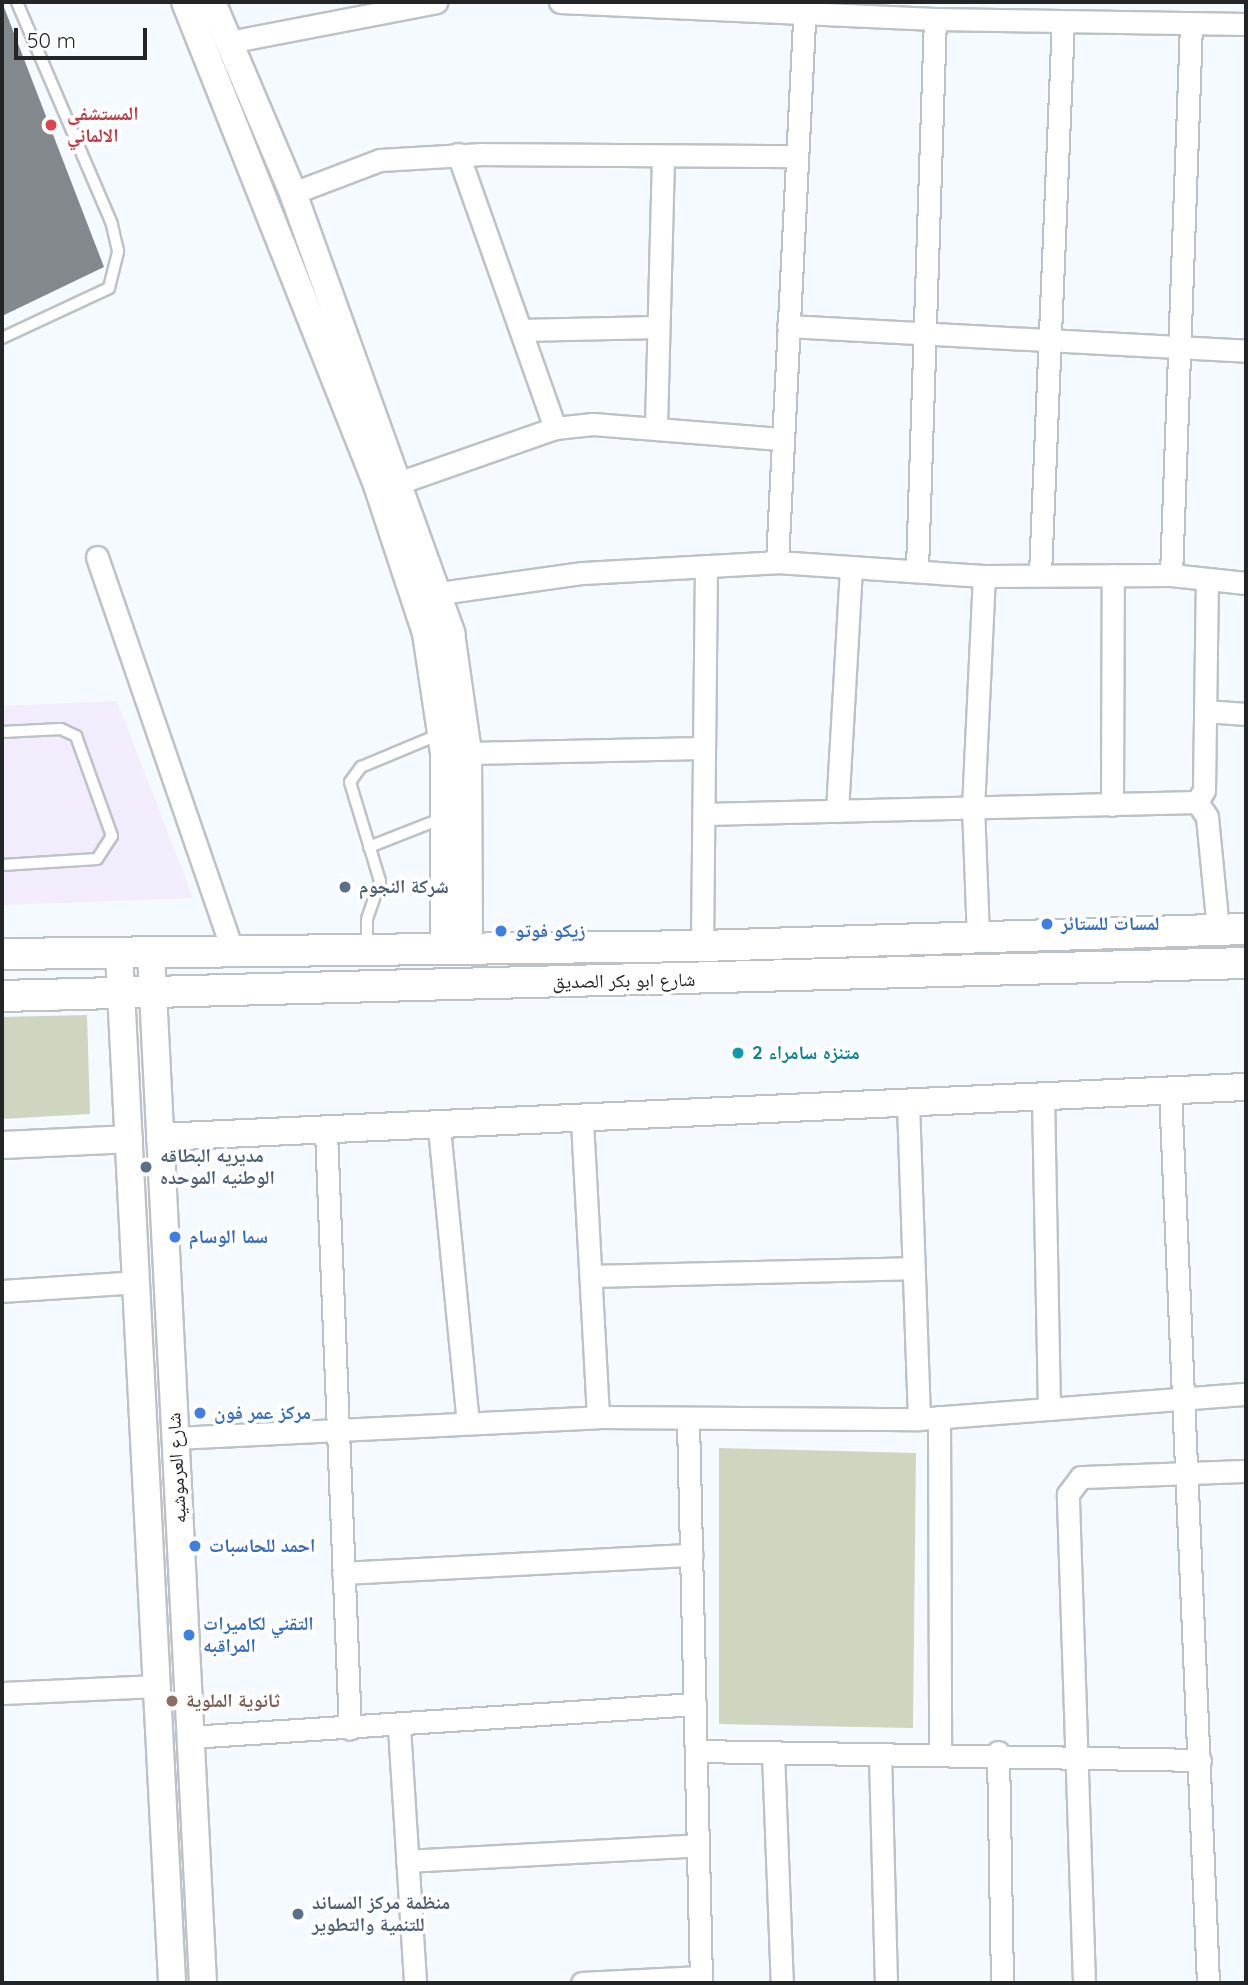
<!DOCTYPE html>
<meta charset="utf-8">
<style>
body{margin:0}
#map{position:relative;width:1248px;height:1985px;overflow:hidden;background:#f4faff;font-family:Quicksand,"Noto Naskh Arabic",sans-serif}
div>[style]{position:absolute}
.industrial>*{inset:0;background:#f2ecfd}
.green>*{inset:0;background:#cfd5bf}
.building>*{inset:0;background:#83888c}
.roads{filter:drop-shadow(2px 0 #bdc2c7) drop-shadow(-2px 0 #bdc2c7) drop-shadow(0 2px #bdc2c7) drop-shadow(0 -2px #bdc2c7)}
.service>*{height:10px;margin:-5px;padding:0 5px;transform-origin:5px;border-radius:5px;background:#fff}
.minor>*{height:21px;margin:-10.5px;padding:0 10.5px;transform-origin:10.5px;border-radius:10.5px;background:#fff}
.tertiary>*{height:26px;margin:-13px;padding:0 13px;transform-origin:13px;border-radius:13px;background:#fff}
.secondary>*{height:30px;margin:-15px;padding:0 15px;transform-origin:15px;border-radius:15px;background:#fff}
.dots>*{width:19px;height:19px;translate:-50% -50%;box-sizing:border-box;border:4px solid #fff;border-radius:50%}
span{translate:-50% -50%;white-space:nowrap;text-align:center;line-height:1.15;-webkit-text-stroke:7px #fff;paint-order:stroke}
.health-label{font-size:19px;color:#be3a42;font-weight:700}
.left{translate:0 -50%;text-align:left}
.service-label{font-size:19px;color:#4e5e75;font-weight:700}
.shop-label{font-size:19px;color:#366cbe;font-weight:700}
.street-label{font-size:19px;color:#232527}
.culture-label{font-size:19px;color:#0d838f;font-weight:700}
.education-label{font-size:19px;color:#785e54;font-weight:700}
.frame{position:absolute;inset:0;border:4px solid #232527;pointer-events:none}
.scale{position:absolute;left:14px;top:28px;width:133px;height:32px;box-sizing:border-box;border:4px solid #232527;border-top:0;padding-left:9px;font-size:21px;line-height:24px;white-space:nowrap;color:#232527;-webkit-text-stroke:5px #fff;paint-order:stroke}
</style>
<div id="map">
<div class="industrial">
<div style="clip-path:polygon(117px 701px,193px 898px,2px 905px,2px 706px)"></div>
</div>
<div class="green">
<div style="clip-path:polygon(87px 1015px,90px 1114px,2px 1119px,2px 1017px)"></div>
<div style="clip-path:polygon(719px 1448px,916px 1453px,913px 1728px,719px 1724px)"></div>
</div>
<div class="building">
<div style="clip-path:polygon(2px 2px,104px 267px,2px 316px)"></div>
</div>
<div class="roads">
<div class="service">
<div style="left:2px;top:338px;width:118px;rotate:-25deg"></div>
<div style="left:109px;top:288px;width:38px;rotate:-76deg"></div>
<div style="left:118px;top:251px;width:28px;rotate:-103deg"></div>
<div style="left:112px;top:224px;width:241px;rotate:-113.2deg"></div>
<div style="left:2px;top:732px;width:59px;rotate:-2.9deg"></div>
<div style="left:61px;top:729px;width:17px;rotate:25deg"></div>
<div style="left:76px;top:736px;width:106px;rotate:70.2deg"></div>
<div style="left:112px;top:836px;width:27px;rotate:123deg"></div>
<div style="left:97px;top:859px;width:95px;rotate:176.4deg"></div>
<div style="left:369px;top:847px;width:79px;rotate:-21.4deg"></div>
<div style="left:367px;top:947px;width:28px;rotate:-90deg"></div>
<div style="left:367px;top:919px;width:40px;rotate:-71.1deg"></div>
<div style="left:380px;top:881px;width:103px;rotate:-106.9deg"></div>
<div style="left:350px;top:782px;width:19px;rotate:-54deg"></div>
<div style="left:361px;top:767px;width:86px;rotate:-22.7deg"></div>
</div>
<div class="minor">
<div style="left:560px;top:2px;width:375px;rotate:2.6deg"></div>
<div style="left:935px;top:19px;width:311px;rotate:0.9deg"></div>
<div style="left:229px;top:42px;width:211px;rotate:-10.9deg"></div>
<div style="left:458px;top:154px;width:291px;rotate:70.5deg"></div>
<div style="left:293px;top:193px;width:93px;rotate:-20.8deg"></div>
<div style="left:380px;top:160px;width:102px;rotate:-3.4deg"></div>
<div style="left:482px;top:154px;width:312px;rotate:0.4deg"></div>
<div style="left:788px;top:326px;width:459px;rotate:3.1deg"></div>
<div style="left:521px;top:330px;width:137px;rotate:-1.3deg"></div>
<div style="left:656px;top:425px;width:269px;rotate:-88.5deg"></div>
<div style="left:401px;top:482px;width:163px;rotate:-19.3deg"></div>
<div style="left:555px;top:428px;width:38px;rotate:-6deg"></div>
<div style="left:593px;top:424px;width:188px;rotate:4.6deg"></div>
<div style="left:97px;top:557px;width:418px;rotate:71deg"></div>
<div style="left:777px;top:562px;width:561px;rotate:-87.14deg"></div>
<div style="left:917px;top:569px;width:550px;rotate:-88.13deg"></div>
<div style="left:1040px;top:574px;width:553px;rotate:-87.62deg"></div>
<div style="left:1171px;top:575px;width:551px;rotate:-87.92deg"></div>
<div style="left:440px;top:593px;width:144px;rotate:-8deg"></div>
<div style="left:583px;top:573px;width:194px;rotate:-3.2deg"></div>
<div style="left:777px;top:562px;width:207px;rotate:3.9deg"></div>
<div style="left:984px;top:576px;width:187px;rotate:-0.3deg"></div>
<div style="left:1171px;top:575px;width:75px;rotate:6.1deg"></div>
<div style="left:1205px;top:711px;width:41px;rotate:4.2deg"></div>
<div style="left:468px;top:753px;width:236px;rotate:-1.2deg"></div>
<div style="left:1197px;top:802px;width:18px;rotate:56deg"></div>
<div style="left:1207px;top:817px;width:114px;rotate:84.4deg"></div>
<div style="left:1112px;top:805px;width:230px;rotate:-89.8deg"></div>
<div style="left:837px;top:811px;width:244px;rotate:-86.7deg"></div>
<div style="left:704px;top:814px;width:493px;rotate:-1.4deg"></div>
<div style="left:1197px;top:802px;width:14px;rotate:-60deg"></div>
<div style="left:1204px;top:790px;width:211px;rotate:-89.2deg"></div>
<div style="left:978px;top:937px;width:129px;rotate:-92.2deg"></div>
<div style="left:973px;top:808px;width:232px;rotate:-87.3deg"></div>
<div style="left:702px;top:946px;width:380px;rotate:-89.4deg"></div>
<div style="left:1170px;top:1091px;width:893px;rotate:87.56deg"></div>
<div style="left:1043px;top:1097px;width:308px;rotate:88.9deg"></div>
<div style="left:908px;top:1104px;width:315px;rotate:88deg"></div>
<div style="left:582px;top:1121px;width:296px;rotate:86.9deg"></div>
<div style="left:439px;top:1128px;width:296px;rotate:84.4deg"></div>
<div style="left:326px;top:1132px;width:597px;rotate:87.7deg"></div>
<div style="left:591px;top:1276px;width:319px;rotate:-1.4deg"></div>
<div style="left:2px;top:1291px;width:134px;rotate:-3.8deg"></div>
<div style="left:939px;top:1417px;width:336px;rotate:89.8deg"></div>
<div style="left:688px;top:1421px;width:562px;rotate:88.67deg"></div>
<div style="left:175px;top:1438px;width:424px;rotate:-2.8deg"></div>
<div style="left:598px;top:1417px;width:321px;rotate:0.4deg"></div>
<div style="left:919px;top:1419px;width:328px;rotate:-4.4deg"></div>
<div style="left:343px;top:1573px;width:349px;rotate:-3deg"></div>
<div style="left:2px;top:1693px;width:155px;rotate:-2.6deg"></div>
<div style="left:399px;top:1727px;width:256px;rotate:86.4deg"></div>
<div style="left:190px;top:1737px;width:506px;rotate:-3.74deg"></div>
<div style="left:696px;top:1751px;width:504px;rotate:1.02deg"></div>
<div style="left:998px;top:1752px;width:231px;rotate:89deg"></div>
<div style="left:773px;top:1753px;width:230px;rotate:87.8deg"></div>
<div style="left:880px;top:1755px;width:228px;rotate:88.5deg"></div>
<div style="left:407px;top:1861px;width:291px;rotate:-3.1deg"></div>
<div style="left:582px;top:1983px;width:119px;rotate:-2.9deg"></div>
<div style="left:1084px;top:1983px;width:489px;rotate:-91.9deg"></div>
<div style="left:1068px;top:1494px;width:21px;rotate:-53deg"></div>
<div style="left:1081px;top:1477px;width:165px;rotate:-2.1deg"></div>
</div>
<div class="tertiary">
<div style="left:185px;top:2px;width:517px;rotate:68.3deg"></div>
<div style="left:376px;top:482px;width:159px;rotate:71.7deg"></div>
<div style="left:426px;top:633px;width:121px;rotate:81.5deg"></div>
<div style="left:444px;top:753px;width:197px;rotate:90deg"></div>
<div style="left:212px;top:2px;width:207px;rotate:67deg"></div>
<div style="left:293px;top:193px;width:468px;rotate:70.2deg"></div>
<div style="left:451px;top:633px;width:121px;rotate:81.9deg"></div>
<div style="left:468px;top:753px;width:197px;rotate:89.7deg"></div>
<div style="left:119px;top:953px;width:1031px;rotate:87.05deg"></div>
<div style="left:151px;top:953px;width:1031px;rotate:87.11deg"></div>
<div style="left:160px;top:1137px;width:1087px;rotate:-2.64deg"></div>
<div style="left:2px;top:1145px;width:127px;rotate:-2.7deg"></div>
</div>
<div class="secondary">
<div style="left:2px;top:954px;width:700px;rotate:-0.65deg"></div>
<div style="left:702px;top:946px;width:544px;rotate:-1.79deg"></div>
<div style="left:2px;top:996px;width:1244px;rotate:-1.52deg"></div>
</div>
</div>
<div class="dots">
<div style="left:51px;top:125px;background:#e0444e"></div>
<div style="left:345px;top:887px;background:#5c6f8a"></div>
<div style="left:1047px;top:924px;background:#3f7fe0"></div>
<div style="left:501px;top:931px;background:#3f7fe0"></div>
<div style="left:738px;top:1053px;background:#0f9aa8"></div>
<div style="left:146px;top:1167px;background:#5c6f8a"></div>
<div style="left:175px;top:1237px;background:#3f7fe0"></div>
<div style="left:200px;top:1413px;background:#3f7fe0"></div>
<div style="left:195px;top:1546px;background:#3f7fe0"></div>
<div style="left:189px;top:1635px;background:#3f7fe0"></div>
<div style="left:172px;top:1701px;background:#8d6e63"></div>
<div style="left:298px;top:1914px;background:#5c6f8a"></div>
</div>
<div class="health-label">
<span class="left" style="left:67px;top:125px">المستشفى<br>الالماني</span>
</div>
<div class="service-label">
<span class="left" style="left:359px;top:887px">شركة النجوم</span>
<span class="left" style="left:160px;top:1167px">مديريه البطاقه<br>الوطنيه الموحده</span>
<span class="left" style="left:312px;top:1914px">منظمة مركز المساند<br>للتنمية والتطوير</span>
</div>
<div class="shop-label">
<span class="left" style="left:1061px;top:924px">لمسات للستائر</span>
<span class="left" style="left:515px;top:931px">زيكو فوتو</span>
<span class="left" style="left:189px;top:1237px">سما الوسام</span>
<span class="left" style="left:214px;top:1413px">مركز عمر فون</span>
<span class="left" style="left:209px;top:1546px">احمد للحاسبات</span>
<span class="left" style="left:203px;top:1635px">التقني لكاميرات<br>المراقبه</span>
</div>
<div class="street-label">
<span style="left:624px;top:981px;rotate:-1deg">شارع ابو بكر الصديق</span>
<span style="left:177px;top:1468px;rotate:-93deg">شارع العرموشيه</span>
</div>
<div class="culture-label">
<span class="left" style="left:752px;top:1053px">متنزه سامراء 2</span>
</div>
<div class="education-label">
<span class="left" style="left:186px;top:1701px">ثانوية الملوية</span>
</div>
<div class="frame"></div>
<div class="scale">50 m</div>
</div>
